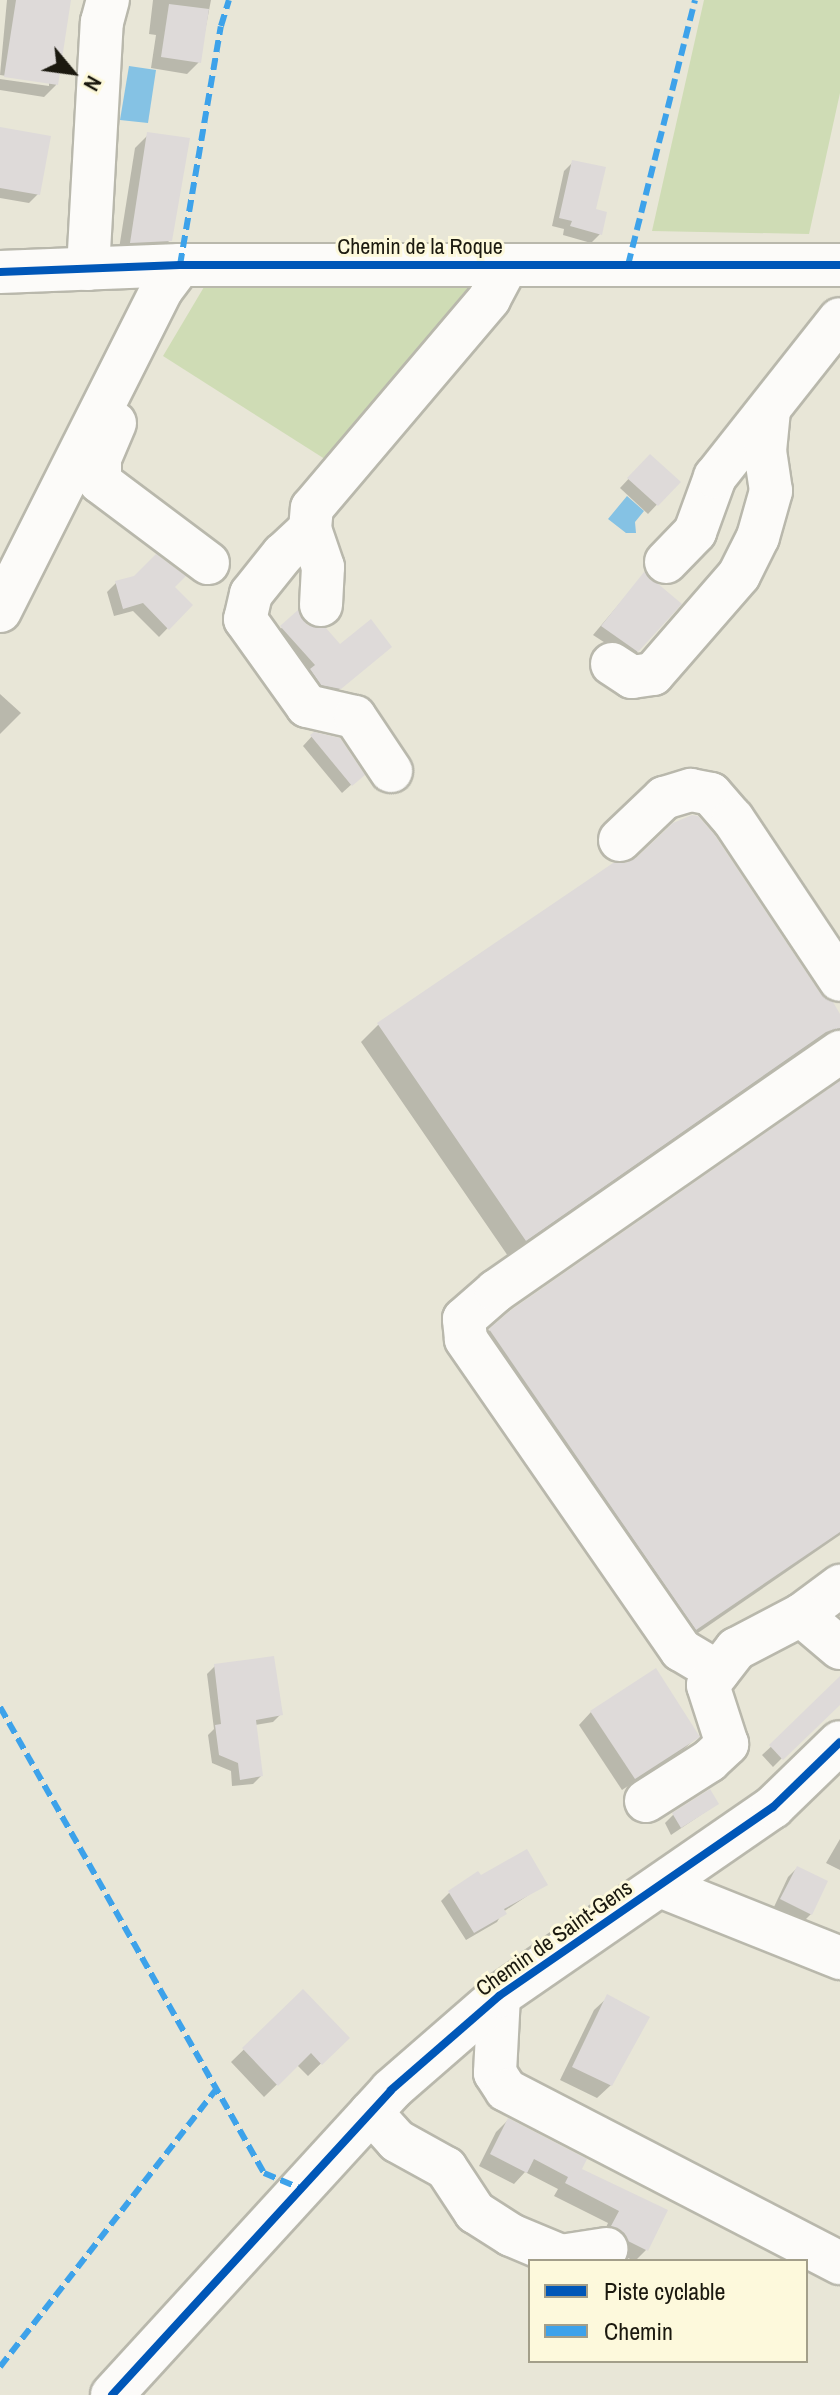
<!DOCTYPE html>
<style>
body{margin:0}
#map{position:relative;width:840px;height:2395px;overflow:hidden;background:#e8e6d7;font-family:"Archivo Narrow",sans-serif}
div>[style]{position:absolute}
.green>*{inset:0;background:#cfdcb5}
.water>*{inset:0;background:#85c2e4}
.shadow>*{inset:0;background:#0003}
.building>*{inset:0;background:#dedad9}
.roads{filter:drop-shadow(2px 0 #b9b8ac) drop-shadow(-2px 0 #b9b8ac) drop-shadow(0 2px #b9b8ac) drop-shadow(0 -2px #b9b8ac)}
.minor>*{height:42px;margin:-21px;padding:0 21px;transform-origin:21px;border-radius:21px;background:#fcfbf9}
.quiet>*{height:6px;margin-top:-3px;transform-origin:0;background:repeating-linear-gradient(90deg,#3da2ea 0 12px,transparent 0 18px)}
.cycleway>*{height:8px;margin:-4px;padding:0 4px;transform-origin:4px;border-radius:4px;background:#0057b8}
span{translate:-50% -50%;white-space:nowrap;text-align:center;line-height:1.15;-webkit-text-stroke:6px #fdf9dc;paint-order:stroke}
.street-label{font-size:22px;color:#1b190f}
.legend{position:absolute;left:528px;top:2259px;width:280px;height:104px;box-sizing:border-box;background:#fdf9dc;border:2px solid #a39f8a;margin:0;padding:10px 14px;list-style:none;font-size:24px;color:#1b190f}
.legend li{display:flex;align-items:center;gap:16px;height:40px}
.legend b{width:40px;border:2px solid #a39f8a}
.north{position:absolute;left:32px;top:32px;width:80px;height:80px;-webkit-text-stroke:6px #fdf9dc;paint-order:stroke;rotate:119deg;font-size:22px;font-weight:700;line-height:32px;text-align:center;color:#1b190f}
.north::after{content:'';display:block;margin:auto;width:28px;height:36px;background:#1b190f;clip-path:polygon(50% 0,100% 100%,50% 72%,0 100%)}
</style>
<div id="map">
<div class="green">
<div style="clip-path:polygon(704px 0,840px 0,840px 93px,809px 234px,652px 231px)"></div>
<div style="clip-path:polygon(232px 279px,469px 287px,328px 461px,163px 356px,204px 287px)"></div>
</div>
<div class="water">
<div style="clip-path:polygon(129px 66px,156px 70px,148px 123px,120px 120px)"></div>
<div style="clip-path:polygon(627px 496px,644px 511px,635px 522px,636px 533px,626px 533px,608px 519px)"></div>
</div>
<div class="shadow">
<div style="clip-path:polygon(7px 0,69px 0,56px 85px,44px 97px,0 90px,0 79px,49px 86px,49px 82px,0 75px)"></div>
<div style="clip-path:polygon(153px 0,211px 0,199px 62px,187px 74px,151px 68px,156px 35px,149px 34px)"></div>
<div style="clip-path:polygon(0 129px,38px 194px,29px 203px,0 198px)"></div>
<div style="clip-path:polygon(148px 135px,170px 240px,157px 254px,118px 255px,135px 148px)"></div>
<div style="clip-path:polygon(573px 162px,600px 234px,591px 243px,563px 235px,564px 229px,552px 226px,564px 171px)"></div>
<div style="clip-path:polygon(650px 456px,678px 482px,648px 514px,620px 488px)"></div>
<div style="clip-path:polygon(116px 583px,172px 587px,190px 605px,159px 637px,133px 611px,114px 616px,107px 592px)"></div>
<div style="clip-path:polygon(636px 584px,639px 650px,630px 659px,593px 635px)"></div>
<div style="clip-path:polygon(298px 613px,306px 626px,340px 647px,381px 654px,331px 696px,313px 692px,273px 636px)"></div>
<div style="clip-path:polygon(0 694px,21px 713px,0 734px)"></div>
<div style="clip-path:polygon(314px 734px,353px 783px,342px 793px,303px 746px)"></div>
<div style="clip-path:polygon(637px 859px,819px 995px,840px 1017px,840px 1039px,807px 1049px,508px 1256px,361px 1042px,378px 1025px)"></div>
<div style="clip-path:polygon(840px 1084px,840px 1535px,679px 1646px,473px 1348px,490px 1330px)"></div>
<div style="clip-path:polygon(215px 1666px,281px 1714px,273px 1722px,255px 1725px,261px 1776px,253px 1784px,232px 1786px,231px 1771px,212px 1763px,208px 1735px,214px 1729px,207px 1674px)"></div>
<div style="clip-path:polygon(840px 1683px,840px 1700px,773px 1767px,762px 1755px)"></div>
<div style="clip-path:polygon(591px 1712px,697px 1737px,684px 1749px,622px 1790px,579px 1725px)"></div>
<div style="clip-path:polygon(717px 1804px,671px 1835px,665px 1823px,674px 1814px)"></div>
<div style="clip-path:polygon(840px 1839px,840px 1870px,826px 1863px)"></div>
<div style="clip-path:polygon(797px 1868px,811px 1914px,802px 1923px,773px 1909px,788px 1877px)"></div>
<div style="clip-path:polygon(480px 1878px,545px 1884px,503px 1912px,497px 1922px,466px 1940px,441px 1901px,449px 1893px)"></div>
<div style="clip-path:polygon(303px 1992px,347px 2038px,308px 2076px,297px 2065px,264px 2097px,231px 2062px)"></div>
<div style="clip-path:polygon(608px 1997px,611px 2085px,597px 2098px,560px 2080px,594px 2010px)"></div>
<div style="clip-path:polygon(508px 2120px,580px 2169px,665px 2211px,646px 2250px,635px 2261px,616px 2253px,601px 2238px,608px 2223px,554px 2196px,558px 2189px,525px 2172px,514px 2184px,479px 2166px,496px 2132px)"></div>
</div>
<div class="building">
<div style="clip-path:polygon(16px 0,71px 0,58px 85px,4px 77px)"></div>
<div style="clip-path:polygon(169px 4px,209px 9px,201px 63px,161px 57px)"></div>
<div style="clip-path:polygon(0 127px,51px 136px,40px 195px,0 188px)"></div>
<div style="clip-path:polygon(147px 132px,190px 138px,172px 241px,130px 243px)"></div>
<div style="clip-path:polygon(572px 160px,606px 167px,596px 209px,607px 212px,602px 235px,570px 226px,572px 221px,559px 218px)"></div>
<div style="clip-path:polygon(650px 454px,681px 482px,658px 506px,627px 478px)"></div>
<div style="clip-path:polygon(156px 554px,186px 576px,175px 587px,193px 605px,169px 630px,143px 603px,123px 609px,115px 581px,134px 576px)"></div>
<div style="clip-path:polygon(644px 572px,682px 604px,638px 652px,601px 626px)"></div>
<div style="clip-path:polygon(298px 610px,307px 625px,326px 628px,340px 644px,371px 619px,392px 647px,341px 689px,321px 685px,310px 669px,315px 665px,280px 626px)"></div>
<div style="clip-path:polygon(314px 732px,340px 738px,365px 775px,352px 786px,310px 735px)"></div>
<div style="clip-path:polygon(692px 815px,698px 816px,714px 834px,820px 993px,833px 1002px,840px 1014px,840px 1028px,826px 1032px,526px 1241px,377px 1023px,613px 863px,625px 863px,636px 858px,673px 823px)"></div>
<div style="clip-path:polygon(840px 1081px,840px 1532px,696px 1630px,489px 1329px,511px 1310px)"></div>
<div style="clip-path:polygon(274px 1656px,283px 1715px,256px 1720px,263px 1776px,240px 1780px,238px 1763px,219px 1755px,215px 1725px,221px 1724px,214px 1664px)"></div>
<div style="clip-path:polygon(656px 1668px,700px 1737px,635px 1779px,590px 1711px)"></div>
<div style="clip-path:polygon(840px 1676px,840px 1705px,783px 1760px,769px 1745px)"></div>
<div style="clip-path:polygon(710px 1789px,719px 1804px,681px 1828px,672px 1813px)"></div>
<div style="clip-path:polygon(527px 1849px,548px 1885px,504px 1909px,507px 1914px,474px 1933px,448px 1891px,478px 1871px,481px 1875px)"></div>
<div style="clip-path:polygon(797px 1866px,828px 1881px,812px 1915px,780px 1899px)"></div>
<div style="clip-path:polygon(303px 1989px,350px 2038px,322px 2065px,311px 2053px,278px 2086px,242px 2048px)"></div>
<div style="clip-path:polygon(607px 1994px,650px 2017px,612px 2086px,572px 2067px)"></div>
<div style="clip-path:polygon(508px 2118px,587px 2159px,582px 2169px,668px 2210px,648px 2251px,628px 2241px,624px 2233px,611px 2226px,619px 2211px,565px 2183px,568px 2177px,534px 2159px,527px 2173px,490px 2154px)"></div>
</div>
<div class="roads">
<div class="minor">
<div style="left:88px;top:269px;width:247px;rotate:-86.8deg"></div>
<div style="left:102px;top:22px;width:23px;rotate:-75deg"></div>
<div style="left:0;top:272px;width:180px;rotate:-2.2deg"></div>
<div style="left:180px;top:265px;width:660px"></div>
<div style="left:115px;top:423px;width:38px;rotate:113deg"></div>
<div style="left:100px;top:458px;width:24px;rotate:90deg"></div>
<div style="left:100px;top:482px;width:135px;rotate:36.9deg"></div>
<div style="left:310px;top:529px;width:37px;rotate:137deg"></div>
<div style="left:283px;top:554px;width:51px;rotate:128.7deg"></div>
<div style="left:251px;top:594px;width:26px;rotate:103deg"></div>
<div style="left:245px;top:619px;width:107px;rotate:54.5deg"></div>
<div style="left:307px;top:706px;width:49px;rotate:12.9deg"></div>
<div style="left:355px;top:717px;width:65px;rotate:56.3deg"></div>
<div style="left:666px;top:562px;width:42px;rotate:-46deg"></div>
<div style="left:695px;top:532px;width:59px;rotate:-70deg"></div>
<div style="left:715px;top:477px;width:201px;rotate:-51.7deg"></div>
<div style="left:321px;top:605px;width:38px;rotate:-87deg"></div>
<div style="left:323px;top:567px;width:40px;rotate:-108.9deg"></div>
<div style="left:310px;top:529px;width:21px;rotate:-85deg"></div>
<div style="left:312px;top:508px;width:274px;rotate:-49.7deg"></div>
<div style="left:489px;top:299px;width:38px;rotate:-62deg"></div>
<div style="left:0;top:611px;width:360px;rotate:-63.3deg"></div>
<div style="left:162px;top:289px;width:30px;rotate:-53deg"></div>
<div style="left:612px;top:664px;width:24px;rotate:33deg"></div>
<div style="left:632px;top:677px;width:21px;rotate:-8deg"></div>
<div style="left:653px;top:674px;width:131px;rotate:-49deg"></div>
<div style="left:739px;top:575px;width:42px;rotate:-63.4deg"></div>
<div style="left:758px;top:537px;width:48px;rotate:-74.2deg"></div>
<div style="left:771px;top:491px;width:40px;rotate:-98.5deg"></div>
<div style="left:765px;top:451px;width:41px;rotate:-84.4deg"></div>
<div style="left:620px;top:840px;width:61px;rotate:-43.7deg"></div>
<div style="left:664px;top:798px;width:28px;rotate:-17deg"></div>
<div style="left:691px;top:790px;width:20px;rotate:11deg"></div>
<div style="left:711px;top:794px;width:33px;rotate:49deg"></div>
<div style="left:733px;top:819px;width:193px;rotate:56.4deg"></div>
<div style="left:801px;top:1615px;width:49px;rotate:-36.6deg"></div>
<div style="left:718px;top:1672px;width:43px;rotate:-149.3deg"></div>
<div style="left:681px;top:1650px;width:378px;rotate:-124.7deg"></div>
<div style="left:466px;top:1339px;width:20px;rotate:-96deg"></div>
<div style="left:464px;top:1319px;width:43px;rotate:-41.2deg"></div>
<div style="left:496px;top:1291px;width:419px;rotate:-34.8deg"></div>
<div style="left:646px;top:1801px;width:75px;rotate:-32.4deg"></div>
<div style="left:709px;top:1761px;width:25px;rotate:-43deg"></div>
<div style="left:727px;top:1744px;width:62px;rotate:-107.9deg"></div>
<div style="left:708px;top:1685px;width:46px;rotate:-52.1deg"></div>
<div style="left:736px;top:1649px;width:73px;rotate:-27.6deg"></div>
<div style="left:801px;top:1615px;width:51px;rotate:40.2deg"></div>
<div style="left:660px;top:1886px;width:194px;rotate:21.8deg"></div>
<div style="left:499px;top:1996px;width:77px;rotate:93deg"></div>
<div style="left:495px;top:2073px;width:20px;rotate:57deg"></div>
<div style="left:506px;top:2090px;width:376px;rotate:27.4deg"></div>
<div style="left:371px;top:2112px;width:39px;rotate:48deg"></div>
<div style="left:397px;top:2141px;width:56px;rotate:28.9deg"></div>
<div style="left:446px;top:2168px;width:53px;rotate:56.6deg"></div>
<div style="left:475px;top:2212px;width:43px;rotate:32.6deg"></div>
<div style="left:511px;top:2235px;width:54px;rotate:22.8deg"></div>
<div style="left:561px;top:2256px;width:46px;rotate:-8.8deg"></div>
<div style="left:112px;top:2395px;width:413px;rotate:-47.5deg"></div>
<div style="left:391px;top:2090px;width:143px;rotate:-41deg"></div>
<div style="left:499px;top:1996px;width:333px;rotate:-34.6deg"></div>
<div style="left:773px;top:1807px;width:93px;rotate:-44.1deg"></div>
</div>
</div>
<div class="quiet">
<div style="left:180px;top:265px;width:242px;rotate:-80.3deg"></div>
<div style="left:221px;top:26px;width:27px;rotate:-73deg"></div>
<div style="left:628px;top:265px;width:273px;rotate:-75.8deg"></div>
<div style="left:0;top:1707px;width:536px;rotate:60.47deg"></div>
<div style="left:264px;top:2173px;width:38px;rotate:23deg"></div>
<div style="left:0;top:2367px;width:351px;rotate:-52.1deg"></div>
</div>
<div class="cycleway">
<div style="left:0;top:272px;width:180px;rotate:-2.2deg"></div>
<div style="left:180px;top:265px;width:660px"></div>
<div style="left:112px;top:2395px;width:413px;rotate:-47.5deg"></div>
<div style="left:391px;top:2090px;width:143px;rotate:-41deg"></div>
<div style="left:499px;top:1996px;width:333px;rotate:-34.6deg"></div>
<div style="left:773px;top:1807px;width:93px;rotate:-44.1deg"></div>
</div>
<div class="street-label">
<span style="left:420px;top:247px">Chemin de la Roque</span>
<span style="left:554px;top:1938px;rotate:-35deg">Chemin de Saint-Gens</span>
</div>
<ul class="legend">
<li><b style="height:10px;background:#0057b8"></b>Piste cyclable</li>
<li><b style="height:10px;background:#3da2ea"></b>Chemin</li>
</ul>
<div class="north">N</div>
</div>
